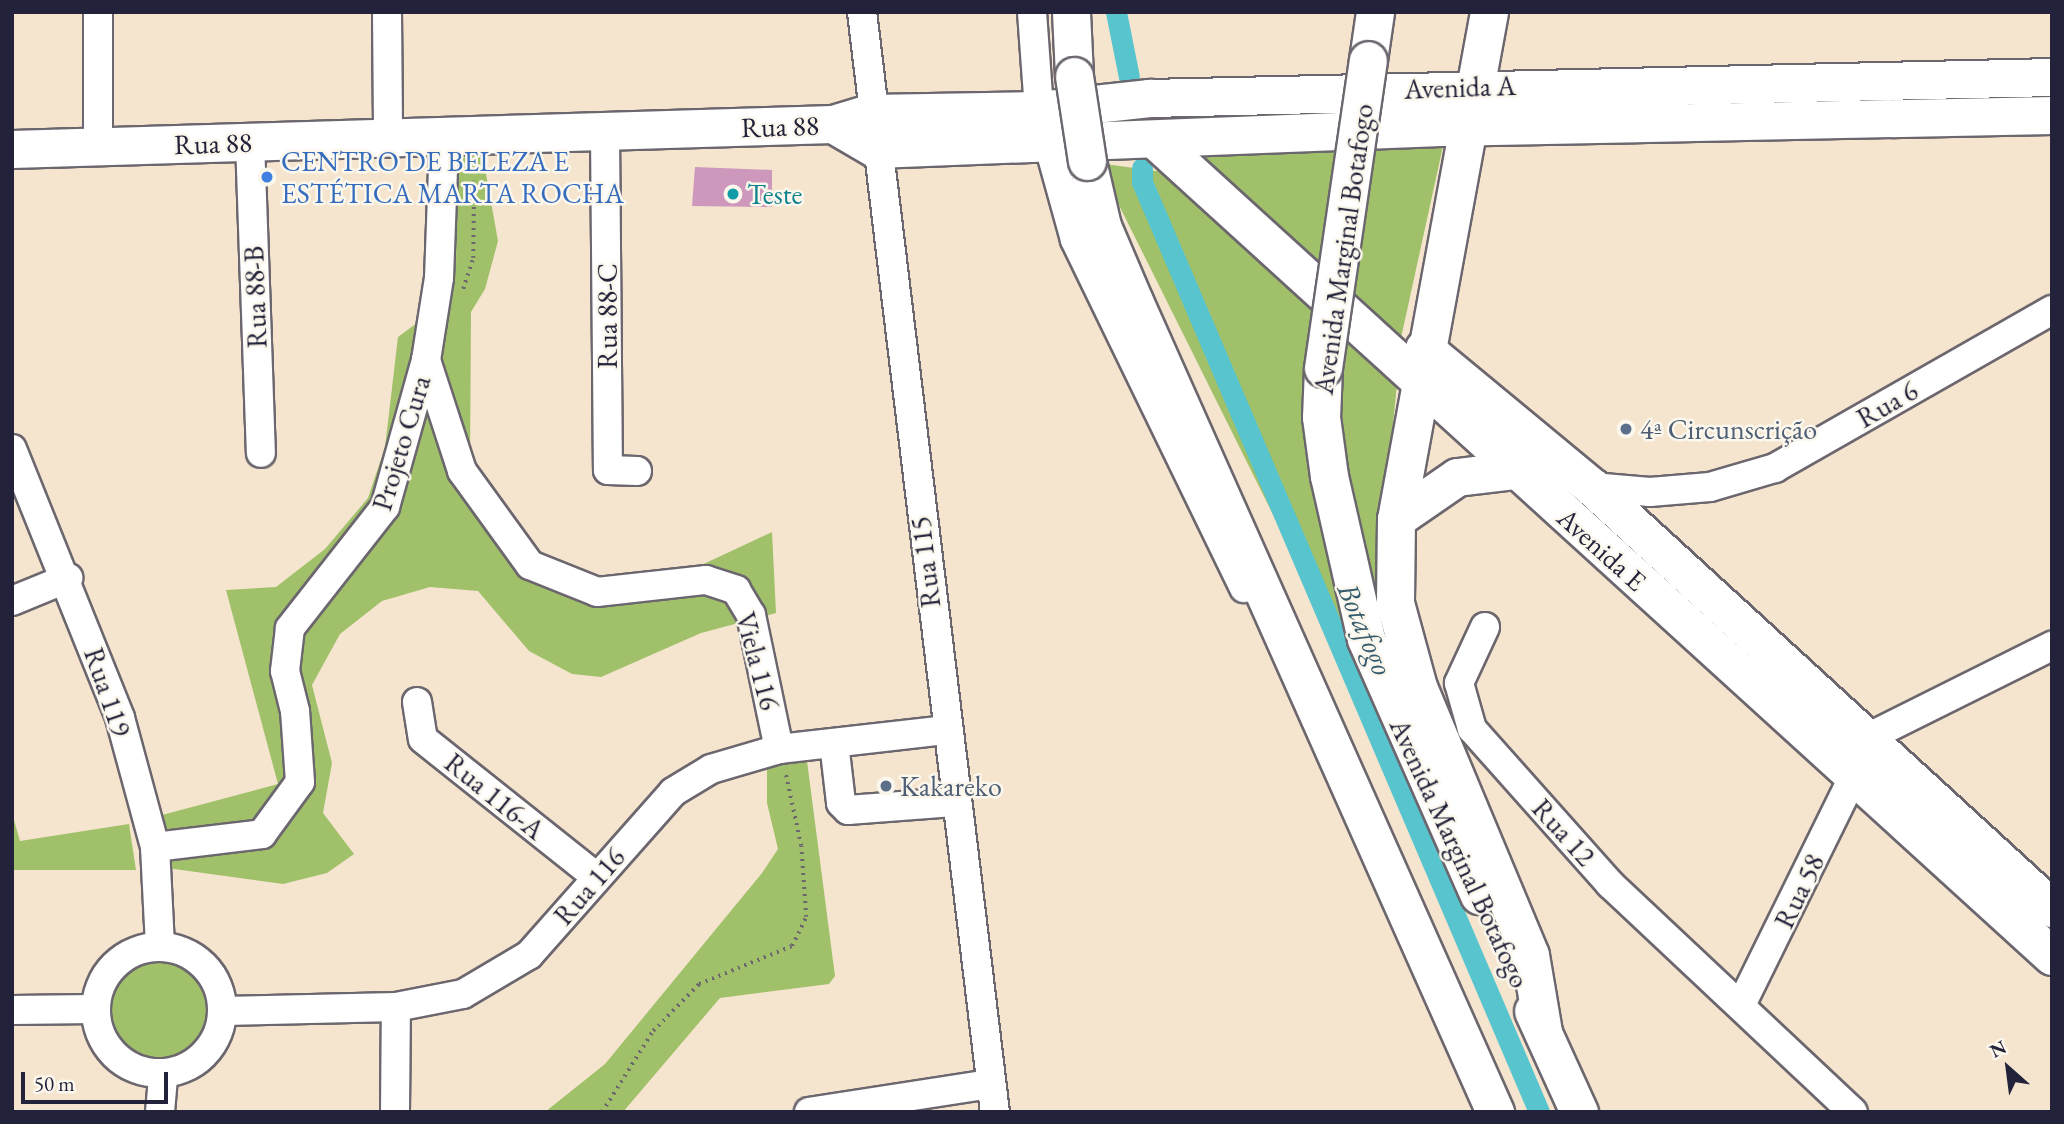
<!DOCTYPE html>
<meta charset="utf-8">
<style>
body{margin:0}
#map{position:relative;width:2064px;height:1124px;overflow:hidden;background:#f5e5ce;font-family:"EB Garamond",serif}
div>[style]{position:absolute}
.green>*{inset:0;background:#a0c16a}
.round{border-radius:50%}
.canal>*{height:21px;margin:-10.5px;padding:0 10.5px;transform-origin:10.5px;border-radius:10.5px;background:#57c4ce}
.building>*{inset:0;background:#ce97bc}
.path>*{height:3.5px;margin-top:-1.75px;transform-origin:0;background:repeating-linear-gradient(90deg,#6c666e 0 2px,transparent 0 7px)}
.roads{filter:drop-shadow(2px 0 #6c666e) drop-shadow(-2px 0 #6c666e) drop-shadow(0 2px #6c666e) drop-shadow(0 -2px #6c666e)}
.minor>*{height:28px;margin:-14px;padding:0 14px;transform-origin:14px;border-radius:14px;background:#fff}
.minor>.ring{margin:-14px;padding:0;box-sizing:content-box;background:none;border:28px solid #fff;border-radius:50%}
.major>*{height:37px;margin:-18.5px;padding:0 18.5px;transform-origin:18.5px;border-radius:18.5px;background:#fff}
.bridges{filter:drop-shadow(2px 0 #6c666e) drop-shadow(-2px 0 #6c666e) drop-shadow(0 2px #6c666e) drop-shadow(0 -2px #6c666e)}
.major-bridge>*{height:37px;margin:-18.5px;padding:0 18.5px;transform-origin:18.5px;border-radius:18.5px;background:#fff}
.dots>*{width:19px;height:19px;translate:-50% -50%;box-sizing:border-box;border:4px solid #fbf7ec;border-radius:50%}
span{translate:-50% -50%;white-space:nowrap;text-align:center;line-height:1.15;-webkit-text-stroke:5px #fbf7ec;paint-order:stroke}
.street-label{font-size:28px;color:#22223b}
.shop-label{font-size:28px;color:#366cbe}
.left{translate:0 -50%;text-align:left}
.culture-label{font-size:28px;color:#0d838f}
.service-label{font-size:28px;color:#4e5e75}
.water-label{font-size:30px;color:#355b6e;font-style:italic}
.frame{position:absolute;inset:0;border:14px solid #22223b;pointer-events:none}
.north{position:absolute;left:1973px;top:1033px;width:70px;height:70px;-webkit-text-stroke:5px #fbf7ec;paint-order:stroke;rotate:332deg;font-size:19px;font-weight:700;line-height:28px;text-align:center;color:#22223b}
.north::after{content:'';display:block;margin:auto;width:24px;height:32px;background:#22223b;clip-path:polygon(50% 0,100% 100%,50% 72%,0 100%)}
.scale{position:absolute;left:21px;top:1072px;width:147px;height:32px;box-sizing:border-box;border:4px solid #22223b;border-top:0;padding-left:9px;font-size:21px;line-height:24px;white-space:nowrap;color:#22223b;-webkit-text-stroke:5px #fbf7ec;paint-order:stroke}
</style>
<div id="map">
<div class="green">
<div style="clip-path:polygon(1445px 137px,1401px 338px,1191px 156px)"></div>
<div style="clip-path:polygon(457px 154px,483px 157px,498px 241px,485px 289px,471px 312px,470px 464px,548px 572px,640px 581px,680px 575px,772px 532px,776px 613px,701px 633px,601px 677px,572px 674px,529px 651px,478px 591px,430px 587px,382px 601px,340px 634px,312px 685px,332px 763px,323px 813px,354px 854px,327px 873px,283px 884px,167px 868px,162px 815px,278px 784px,226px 590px,276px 587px,325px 549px,368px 498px,385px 447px,398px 337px,448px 300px,456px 266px)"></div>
<div style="clip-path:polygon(1098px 163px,1163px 172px,1397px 384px,1378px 577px,1336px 641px)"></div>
<div style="clip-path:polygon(807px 761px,835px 976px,829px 984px,720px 998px,623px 1112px,545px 1112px,605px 1064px,762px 873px,778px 849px,767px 803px,767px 767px)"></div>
<div style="clip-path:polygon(12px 813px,20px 841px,129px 824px,136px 870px,12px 870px)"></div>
<div class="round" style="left:111px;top:962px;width:96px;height:96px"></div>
</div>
<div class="canal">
<div style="left:1116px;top:12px;width:66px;rotate:78.7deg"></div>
<div style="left:1142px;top:168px;width:14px;rotate:90deg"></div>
<div style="left:1142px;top:182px;width:1011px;rotate:66.88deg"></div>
</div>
<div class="building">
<div style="clip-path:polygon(695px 167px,772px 170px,772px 207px,692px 206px)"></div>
</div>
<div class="path">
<div style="left:463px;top:289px;width:33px;rotate:-72deg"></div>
<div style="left:473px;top:258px;width:77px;rotate:-89.3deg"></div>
<div style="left:602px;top:1112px;width:96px;rotate:-57.8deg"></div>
<div style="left:653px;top:1031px;width:66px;rotate:-45.6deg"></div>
<div style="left:699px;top:984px;width:100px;rotate:-22.2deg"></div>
<div style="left:792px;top:946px;width:32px;rotate:-64deg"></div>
<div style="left:806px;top:917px;width:71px;rotate:-94deg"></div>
<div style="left:801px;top:846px;width:76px;rotate:-102.2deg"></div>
</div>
<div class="roads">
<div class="minor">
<div style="left:387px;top:12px;width:126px;rotate:89.5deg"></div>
<div style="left:862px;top:12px;width:1108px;rotate:83.11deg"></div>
<div style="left:1032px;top:12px;width:98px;rotate:85.9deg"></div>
<div style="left:1039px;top:110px;width:135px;rotate:74.5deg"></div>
<div style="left:1075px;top:240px;width:387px;rotate:64.1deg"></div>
<div style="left:605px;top:133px;width:337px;rotate:89.5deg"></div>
<div style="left:608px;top:470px;width:29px;rotate:2deg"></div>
<div style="left:250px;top:141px;width:312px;rotate:88deg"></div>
<div style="left:98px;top:148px;width:136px;rotate:-90deg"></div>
<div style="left:426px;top:360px;width:117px;rotate:72deg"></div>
<div style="left:462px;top:471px;width:116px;rotate:54.1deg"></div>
<div style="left:530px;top:565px;width:72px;rotate:21.9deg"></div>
<div style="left:597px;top:592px;width:110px;rotate:-6.3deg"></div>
<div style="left:706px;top:580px;width:32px;rotate:18deg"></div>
<div style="left:736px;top:590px;width:29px;rotate:59deg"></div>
<div style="left:751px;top:615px;width:137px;rotate:78.2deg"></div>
<div style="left:12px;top:449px;width:290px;rotate:68.1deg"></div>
<div style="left:120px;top:718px;width:134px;rotate:74.8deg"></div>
<div style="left:155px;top:847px;width:99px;rotate:87.1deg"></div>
<div style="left:1592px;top:487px;width:58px;rotate:4.9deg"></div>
<div style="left:1650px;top:492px;width:60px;rotate:-4.8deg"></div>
<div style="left:1710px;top:487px;width:68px;rotate:-16.3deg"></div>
<div style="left:1775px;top:468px;width:319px;rotate:-29.7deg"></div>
<div style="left:12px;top:601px;width:61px;rotate:-22.3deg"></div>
<div style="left:1485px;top:627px;width:62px;rotate:114.9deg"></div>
<div style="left:1459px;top:683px;width:48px;rotate:74.2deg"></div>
<div style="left:1472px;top:729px;width:208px;rotate:48.3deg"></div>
<div style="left:1610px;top:884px;width:333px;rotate:43.2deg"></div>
<div style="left:417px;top:702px;width:37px;rotate:81deg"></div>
<div style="left:423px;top:739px;width:220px;rotate:38.5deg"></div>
<div style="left:834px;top:743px;width:60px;rotate:83.3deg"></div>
<div style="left:841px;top:803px;width:10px;rotate:45deg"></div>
<div style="left:848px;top:810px;width:106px;rotate:-4.3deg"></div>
<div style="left:1851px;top:746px;width:225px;rotate:-26.5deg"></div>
<div style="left:155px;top:847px;width:108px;rotate:-6.9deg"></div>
<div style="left:262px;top:834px;width:64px;rotate:-53.8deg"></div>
<div style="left:300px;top:782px;width:71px;rotate:-94deg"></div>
<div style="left:295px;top:711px;width:41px;rotate:-104deg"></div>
<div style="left:285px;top:671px;width:43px;rotate:-83.4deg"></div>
<div style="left:290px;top:628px;width:154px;rotate:-51.9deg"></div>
<div style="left:385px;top:507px;width:153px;rotate:-74.4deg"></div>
<div style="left:426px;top:360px;width:83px;rotate:-81deg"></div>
<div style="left:439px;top:278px;width:138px;rotate:-87.9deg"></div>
<div class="ring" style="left:96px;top:947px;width:98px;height:98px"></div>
<div style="left:1742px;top:1003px;width:252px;rotate:-63.8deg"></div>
<div style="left:12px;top:1010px;width:83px;rotate:-0.7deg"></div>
<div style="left:224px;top:1011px;width:172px;rotate:-1.3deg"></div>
<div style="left:396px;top:1007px;width:68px;rotate:-11deg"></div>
<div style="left:463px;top:994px;width:77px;rotate:-30.6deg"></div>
<div style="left:529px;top:955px;width:217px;rotate:-48.5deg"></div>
<div style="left:673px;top:792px;width:44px;rotate:-31.2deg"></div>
<div style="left:711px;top:769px;width:71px;rotate:-16.4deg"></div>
<div style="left:779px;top:749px;width:167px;rotate:-6.5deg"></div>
<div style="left:160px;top:1112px;width:38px;rotate:-85deg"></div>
<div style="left:395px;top:1112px;width:105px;rotate:-89.5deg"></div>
<div style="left:809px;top:1112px;width:183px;rotate:-8.8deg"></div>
</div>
<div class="major">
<div style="left:1071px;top:12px;width:64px;rotate:87.3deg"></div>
<div style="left:1489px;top:12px;width:515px;rotate:100.39deg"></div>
<div style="left:1396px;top:519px;width:84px;rotate:90.7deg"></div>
<div style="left:1395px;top:603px;width:87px;rotate:74.7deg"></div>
<div style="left:1418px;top:687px;width:290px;rotate:67.3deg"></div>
<div style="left:1530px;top:955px;width:78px;rotate:80.4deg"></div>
<div style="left:1368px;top:60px;width:49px;rotate:-81.7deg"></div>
<div style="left:833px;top:124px;width:50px;rotate:30.2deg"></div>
<div style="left:876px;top:149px;width:565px;rotate:-2.23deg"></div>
<div style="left:1441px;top:127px;width:611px;rotate:-1.13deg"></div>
<div style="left:1154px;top:139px;width:1214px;rotate:42.3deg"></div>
<div style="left:12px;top:149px;width:821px;rotate:-1.74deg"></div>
<div style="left:833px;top:124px;width:39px;rotate:-17deg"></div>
<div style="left:870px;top:113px;width:169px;rotate:-1deg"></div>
<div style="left:1039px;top:110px;width:111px;rotate:-6.2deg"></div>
<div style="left:1149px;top:98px;width:903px;rotate:-1.33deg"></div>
<div style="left:1087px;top:161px;width:67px;rotate:77deg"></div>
<div style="left:1102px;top:226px;width:82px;rotate:66.9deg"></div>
<div style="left:1134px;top:301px;width:888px;rotate:66deg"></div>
<div style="left:1424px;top:348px;width:218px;rotate:39.6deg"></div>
<div style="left:1592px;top:487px;width:624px;rotate:42.47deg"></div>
<div style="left:1323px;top:368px;width:49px;rotate:92.3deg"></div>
<div style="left:1321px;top:417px;width:60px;rotate:82.3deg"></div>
<div style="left:1329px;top:476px;width:167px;rotate:77.2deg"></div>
<div style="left:1366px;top:639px;width:280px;rotate:66.2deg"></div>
<div style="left:1396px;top:519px;width:74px;rotate:-34.5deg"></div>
<div style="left:1457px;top:477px;width:57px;rotate:-7deg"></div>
<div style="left:1533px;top:1011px;width:111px;rotate:65.5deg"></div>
</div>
</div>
<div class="bridges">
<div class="major-bridge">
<div style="left:1074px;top:76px;width:86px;rotate:81.3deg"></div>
<div style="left:1323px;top:368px;width:311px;rotate:-81.7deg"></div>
</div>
</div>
<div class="dots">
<div style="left:267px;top:177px;background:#3f7fe0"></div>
<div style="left:733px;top:194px;background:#0f9aa8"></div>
<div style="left:1626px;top:429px;background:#5c6f8a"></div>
<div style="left:886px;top:786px;background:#5c6f8a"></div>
</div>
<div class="street-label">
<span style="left:1460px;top:87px;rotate:-2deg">Avenida A</span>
<span style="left:780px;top:126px;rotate:-2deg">Rua 88</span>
<span style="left:213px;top:143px;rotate:-2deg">Rua 88</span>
<span style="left:1343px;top:249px;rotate:-82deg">Avenida Marginal Botafogo</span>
<span style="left:255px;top:297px;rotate:-92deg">Rua 88-B</span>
<span style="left:607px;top:316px;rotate:-90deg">Rua 88-C</span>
<span style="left:1887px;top:404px;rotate:-30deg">Rua 6</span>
<span style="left:401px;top:443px;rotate:-73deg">Projeto Cura</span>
<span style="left:1602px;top:549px;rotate:42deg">Avenida E</span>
<span style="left:925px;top:562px;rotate:-97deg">Rua 115</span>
<span style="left:758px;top:661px;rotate:75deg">Viela 116</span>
<span style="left:108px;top:692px;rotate:71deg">Rua 119</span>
<span style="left:495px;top:796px;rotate:39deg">Rua 116-A</span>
<span style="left:1564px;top:832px;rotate:48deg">Rua 12</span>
<span style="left:1460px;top:853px;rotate:65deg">Avenida Marginal Botafogo</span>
<span style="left:589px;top:886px;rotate:-49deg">Rua 116</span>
<span style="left:1799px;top:891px;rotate:-64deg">Rua 58</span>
</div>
<div class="shop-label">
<span class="left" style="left:281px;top:177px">CENTRO DE BELEZA E<br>ESTÉTICA MARTA ROCHA</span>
</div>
<div class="culture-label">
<span class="left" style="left:747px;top:194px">Teste</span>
</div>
<div class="service-label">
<span class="left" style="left:1640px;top:429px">4ª Circunscrição</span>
<span class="left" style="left:900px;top:786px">Kakareko</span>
</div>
<div class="water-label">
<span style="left:1365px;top:629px;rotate:67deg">Botafogo</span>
</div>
<div class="frame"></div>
<div class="north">N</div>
<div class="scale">50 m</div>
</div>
